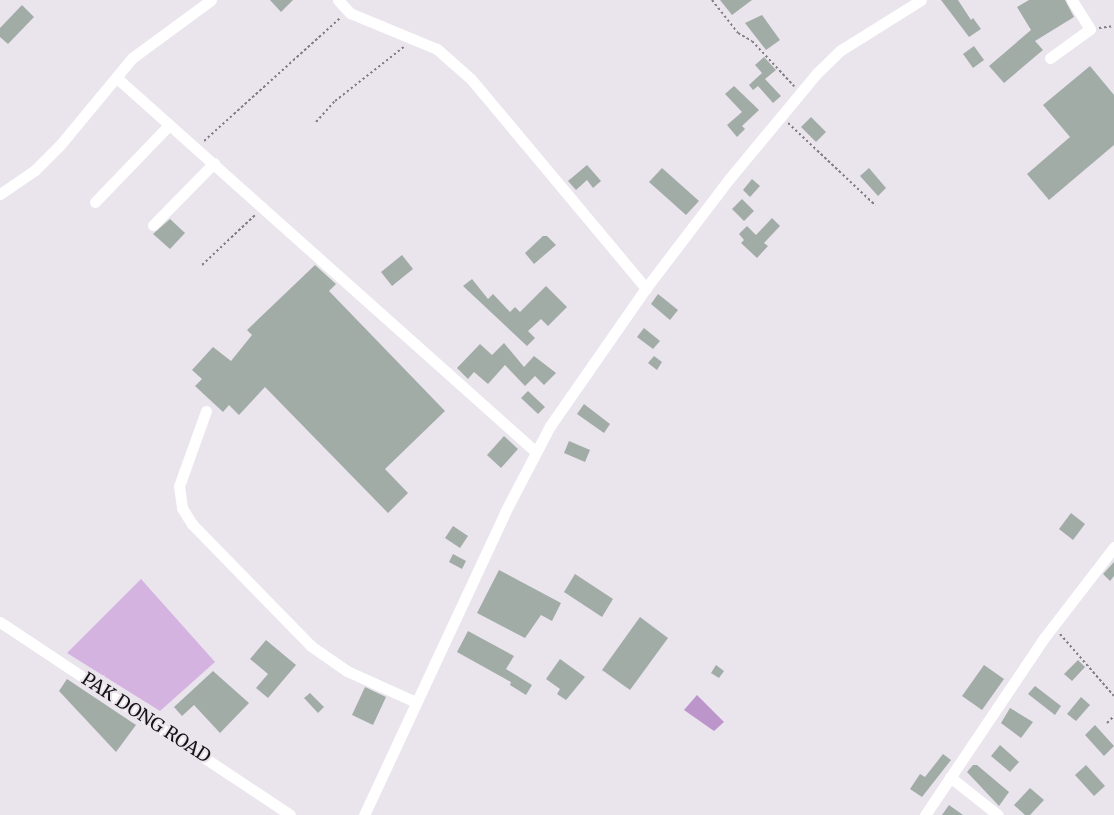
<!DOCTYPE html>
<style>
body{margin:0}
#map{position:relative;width:1114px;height:815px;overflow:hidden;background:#eae4ed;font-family:Merriweather,serif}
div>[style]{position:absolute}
.green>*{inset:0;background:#d5b3e1}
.water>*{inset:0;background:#bc95ca}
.building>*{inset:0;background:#a1aca7}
.path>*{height:2px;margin-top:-1px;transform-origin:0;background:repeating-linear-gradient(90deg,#817d83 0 2.5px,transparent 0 5px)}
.minor>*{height:11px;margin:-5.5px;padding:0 5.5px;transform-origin:5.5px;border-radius:5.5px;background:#fff}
span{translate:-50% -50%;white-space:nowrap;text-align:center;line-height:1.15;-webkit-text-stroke:4px #eae4ed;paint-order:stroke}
.street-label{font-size:18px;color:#141215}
</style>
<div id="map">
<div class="green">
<div style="clip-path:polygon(141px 579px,215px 662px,160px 711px,67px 653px)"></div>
</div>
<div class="water">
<div style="clip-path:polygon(697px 695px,724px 722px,714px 731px,684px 710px)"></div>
</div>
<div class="building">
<div style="clip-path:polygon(270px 0,293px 0,281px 12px)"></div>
<div style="clip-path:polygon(720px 0,752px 0,732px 15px)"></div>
<div style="clip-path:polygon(941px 0,958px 0,971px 20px,973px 18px,981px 29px,969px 37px)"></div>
<div style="clip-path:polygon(1029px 0,1065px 0,1074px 17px,1035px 41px,1043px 50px,1004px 83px,989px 66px,1031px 30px,1017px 7px)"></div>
<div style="clip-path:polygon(22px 5px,34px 17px,8px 44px,0 37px,0 28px)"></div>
<div style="clip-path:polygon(762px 15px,780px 40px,766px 50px,745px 23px)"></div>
<div style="clip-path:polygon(974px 46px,984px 60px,973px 68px,963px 54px)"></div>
<div style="clip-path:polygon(764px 57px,776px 70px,765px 79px,781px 96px,773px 103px,758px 86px,753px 90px,749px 85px,762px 73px,755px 65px)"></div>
<div style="clip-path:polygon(1090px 66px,1114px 95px,1114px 145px,1049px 200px,1027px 174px,1070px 137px,1043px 105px)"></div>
<div style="clip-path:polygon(734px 86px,759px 110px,742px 126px,745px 129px,737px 137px,727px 125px,742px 112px,725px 94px)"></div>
<div style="clip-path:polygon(811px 117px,826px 132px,816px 142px,801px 127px)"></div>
<div style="clip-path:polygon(587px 165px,601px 181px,593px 188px,587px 180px,576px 190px,568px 181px)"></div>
<div style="clip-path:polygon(662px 168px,699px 201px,686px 215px,649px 182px)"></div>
<div style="clip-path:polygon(869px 168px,886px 188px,878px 196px,860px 176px)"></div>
<div style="clip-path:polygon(752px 179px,760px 186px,750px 197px,743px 190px)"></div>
<div style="clip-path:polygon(742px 199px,754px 211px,744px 221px,732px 209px)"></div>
<div style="clip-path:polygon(772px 218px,780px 226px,764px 243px,768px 246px,757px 258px,741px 243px,744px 240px,739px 234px,747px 226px,756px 235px)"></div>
<div style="clip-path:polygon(170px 219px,185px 233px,170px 249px,153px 234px)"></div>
<div style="clip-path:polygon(543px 236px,547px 236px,556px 245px,534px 264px,525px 253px)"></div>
<div style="clip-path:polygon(402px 255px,413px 269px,392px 286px,381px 272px)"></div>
<div style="clip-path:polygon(315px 265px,336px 284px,329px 291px,445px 411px,385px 469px,408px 493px,388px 513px,265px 387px,239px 415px,229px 405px,223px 412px,195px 386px,202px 379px,192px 370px,213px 347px,231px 361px,252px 335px,247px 330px)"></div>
<div style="clip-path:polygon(472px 279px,488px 299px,493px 294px,510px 312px,515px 307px,520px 312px,546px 286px,567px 307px,548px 326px,541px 319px,528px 331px,535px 338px,527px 346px,463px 286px)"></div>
<div style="clip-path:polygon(658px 294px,678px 310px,670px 320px,651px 304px)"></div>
<div style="clip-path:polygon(644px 328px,660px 341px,653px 349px,637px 337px)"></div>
<div style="clip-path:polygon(504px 343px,524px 367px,534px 356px,556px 373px,544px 385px,535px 376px,525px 386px,505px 365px,488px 384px,474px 372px,468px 379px,457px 368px,480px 344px,492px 355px)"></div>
<div style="clip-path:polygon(654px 356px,662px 362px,657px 370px,648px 363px)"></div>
<div style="clip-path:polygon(528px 391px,545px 407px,538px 414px,521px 398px)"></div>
<div style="clip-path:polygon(584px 404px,610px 424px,604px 433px,577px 414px)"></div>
<div style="clip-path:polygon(504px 436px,518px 449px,501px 468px,487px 455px)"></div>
<div style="clip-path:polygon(569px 441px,590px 450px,585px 462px,564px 453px)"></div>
<div style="clip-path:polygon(1071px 513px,1085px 524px,1073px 540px,1059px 529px)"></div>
<div style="clip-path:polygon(453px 526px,468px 536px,460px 548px,445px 538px)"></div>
<div style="clip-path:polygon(453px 554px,466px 561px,462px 569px,449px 562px)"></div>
<div style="clip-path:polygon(1114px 562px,1114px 576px,1110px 581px,1103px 574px)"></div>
<div style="clip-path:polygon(499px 570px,561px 603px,552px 621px,541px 615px,525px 638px,477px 613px)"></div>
<div style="clip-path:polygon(575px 574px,613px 599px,602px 617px,564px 592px)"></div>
<div style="clip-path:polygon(640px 617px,668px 638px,630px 690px,602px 670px)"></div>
<div style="clip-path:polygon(468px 631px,514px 656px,506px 669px,532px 685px,526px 695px,510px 685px,511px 682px,457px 652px)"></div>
<div style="clip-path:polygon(266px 640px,296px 665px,268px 698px,256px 688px,268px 674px,250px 659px)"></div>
<div style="clip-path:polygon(560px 659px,585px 677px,566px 700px,557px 694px,560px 689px,546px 679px)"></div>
<div style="clip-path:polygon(1078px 660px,1085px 667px,1072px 681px,1064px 674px)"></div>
<div style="clip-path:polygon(716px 665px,724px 671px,719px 678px,711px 673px)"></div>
<div style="clip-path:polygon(984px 665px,1004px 679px,982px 710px,962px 696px)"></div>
<div style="clip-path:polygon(213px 671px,249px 703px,220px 733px,194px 705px,182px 716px,174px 707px)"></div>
<div style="clip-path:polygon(67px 679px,136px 725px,116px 752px,59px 691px)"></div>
<div style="clip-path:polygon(1035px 686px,1061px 706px,1055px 715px,1028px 694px)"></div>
<div style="clip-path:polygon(365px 687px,386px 697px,373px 725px,352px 715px)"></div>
<div style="clip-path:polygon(310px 693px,324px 707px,318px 713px,304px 698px)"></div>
<div style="clip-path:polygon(1081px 697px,1090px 705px,1076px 721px,1067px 714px)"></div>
<div style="clip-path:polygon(1010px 708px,1033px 722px,1021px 738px,1001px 723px)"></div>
<div style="clip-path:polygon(1095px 725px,1114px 746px,1104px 756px,1085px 735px)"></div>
<div style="clip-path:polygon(1000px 745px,1019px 762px,1010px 772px,991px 756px)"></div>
<div style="clip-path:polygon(943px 754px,951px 760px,922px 797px,910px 789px,920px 774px,925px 777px)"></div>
<div style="clip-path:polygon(973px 765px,977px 765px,1009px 792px,999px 806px,967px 772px)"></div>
<div style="clip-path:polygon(1086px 765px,1105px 786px,1094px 796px,1075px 775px)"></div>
<div style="clip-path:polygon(1030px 788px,1044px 800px,1030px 815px,1025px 815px,1014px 805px)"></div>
<div style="clip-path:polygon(949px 805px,963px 815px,942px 815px)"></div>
</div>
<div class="path">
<div style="left:712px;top:0;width:42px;rotate:51.8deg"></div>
<div style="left:738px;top:33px;width:16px;rotate:30deg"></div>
<div style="left:752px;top:41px;width:62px;rotate:47deg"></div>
<div style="left:1099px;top:28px;width:15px;rotate:-8deg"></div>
<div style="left:316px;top:122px;width:28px;rotate:-48deg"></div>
<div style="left:335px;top:101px;width:89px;rotate:-38.2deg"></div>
<div style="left:788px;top:123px;width:120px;rotate:43.3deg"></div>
<div style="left:204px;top:141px;width:185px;rotate:-42.1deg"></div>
<div style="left:202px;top:265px;width:73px;rotate:-43.3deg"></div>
<div style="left:1060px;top:634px;width:82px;rotate:48.9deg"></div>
<div style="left:1107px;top:723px;width:10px;rotate:-45deg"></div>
</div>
<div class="minor">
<div style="left:338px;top:0;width:18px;rotate:47deg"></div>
<div style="left:350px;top:13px;width:94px;rotate:22.5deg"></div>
<div style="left:437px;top:49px;width:45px;rotate:41.4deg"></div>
<div style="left:471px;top:79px;width:273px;rotate:50.1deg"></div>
<div style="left:1050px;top:58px;width:49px;rotate:-35.9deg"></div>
<div style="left:1090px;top:29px;width:34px;rotate:-122deg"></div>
<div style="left:118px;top:79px;width:560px;rotate:41.74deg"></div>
<div style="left:0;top:194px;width:42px;rotate:-34.4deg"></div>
<div style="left:35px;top:170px;width:35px;rotate:-45deg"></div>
<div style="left:60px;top:145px;width:113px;rotate:-50.4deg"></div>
<div style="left:132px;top:58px;width:98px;rotate:-36.3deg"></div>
<div style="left:95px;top:202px;width:107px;rotate:-46.1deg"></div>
<div style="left:153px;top:225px;width:87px;rotate:-45.5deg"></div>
<div style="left:206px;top:411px;width:80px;rotate:109.8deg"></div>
<div style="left:179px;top:486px;width:22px;rotate:82deg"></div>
<div style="left:182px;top:508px;width:19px;rotate:58deg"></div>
<div style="left:192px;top:524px;width:170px;rotate:45.7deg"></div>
<div style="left:311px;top:646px;width:44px;rotate:34.8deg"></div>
<div style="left:347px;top:671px;width:76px;rotate:24.2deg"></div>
<div style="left:0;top:622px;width:348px;rotate:33.6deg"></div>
<div style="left:950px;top:777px;width:61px;rotate:38.4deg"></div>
<div style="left:364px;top:815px;width:334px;rotate:-65deg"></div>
<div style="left:505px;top:512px;width:97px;rotate:-62.4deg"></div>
<div style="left:550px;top:426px;width:168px;rotate:-55.2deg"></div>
<div style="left:646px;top:288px;width:137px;rotate:-52.7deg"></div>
<div style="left:729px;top:179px;width:138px;rotate:-50.3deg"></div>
<div style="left:817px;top:73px;width:33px;rotate:-44deg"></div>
<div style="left:841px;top:50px;width:94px;rotate:-32deg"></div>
<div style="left:925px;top:815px;width:213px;rotate:-56.1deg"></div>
<div style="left:1044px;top:638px;width:115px;rotate:-52.4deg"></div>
</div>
<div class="street-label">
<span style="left:146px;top:718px;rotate:33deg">PAK DONG ROAD</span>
</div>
</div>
